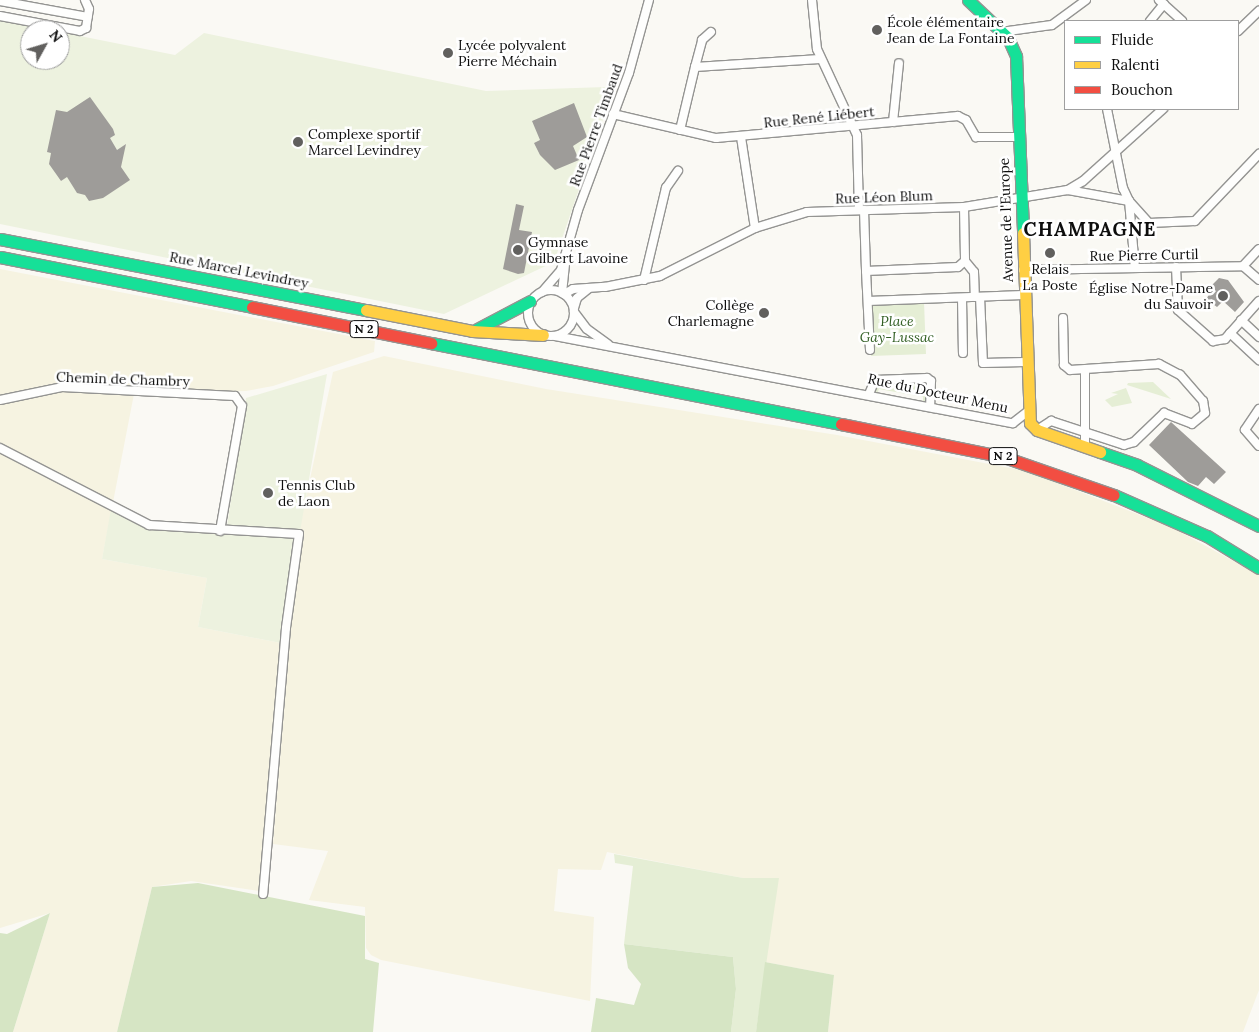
<!DOCTYPE html>
<meta charset="utf-8">
<style>
body{margin:0}
#map{position:relative;width:1259px;height:1032px;overflow:hidden;background:#faf9f4;font-family:Lora,serif}
div>[style]{position:absolute}
.farmland>*{inset:0;background:#f6f3e1}
.green>*{inset:0;background:#e5eed5}
.forest>*{inset:0;background:#d6e5c4}
.pitch>*{inset:0;background:#edf2df}
.building>*{inset:0;background:#9e9c99}
.roads{filter:drop-shadow(1px 0 #949492) drop-shadow(-1px 0 #949492) drop-shadow(0 1px #949492) drop-shadow(0 -1px #949492)}
.street>*{height:8px;margin:-4px;padding:0 4px;transform-origin:4px;border-radius:4px;background:#fefefd}
.street>.ring{margin:-4px;padding:0;box-sizing:content-box;background:none;border:8px solid #fefefd;border-radius:50%}
.fast>*{height:11px;margin:-5.5px;padding:0 5.5px;transform-origin:5.5px;border-radius:5.5px;background:#16e098}
.slow>*{height:11px;margin:-5.5px;padding:0 5.5px;transform-origin:5.5px;border-radius:5.5px;background:#ffcf43}
.jam>*{height:11px;margin:-5.5px;padding:0 5.5px;transform-origin:5.5px;border-radius:5.5px;background:#f24e42}
.dots>*{width:14px;height:14px;translate:-50% -50%;box-sizing:border-box;border:2px solid #fff;border-radius:50%}
span{translate:-50% -50%;white-space:nowrap;text-align:center;line-height:1.15;-webkit-text-stroke:5px #fff;paint-order:stroke}
.shield-label span{padding:1px 4px;background:#fff;border:1px solid;border-radius:4px;-webkit-text-stroke-width:0}
.shield-label{font-size:12px;color:#0e0e0e;font-weight:700}
.poi-label{font-size:14px;color:#0e0e0e}
.left{translate:0 -50%;text-align:left}
.right{translate:-100% -50%;text-align:right}
.street-label{font-size:14px;color:#0e0e0e}
.park-label{font-size:14px;color:#325f24;font-style:italic}
.district-label{font-size:19px;color:#0e0e0e;font-weight:700;letter-spacing:1px}
.legend{position:absolute;left:1064px;top:20px;width:175px;height:90px;box-sizing:border-box;background:#fff;border:1px solid #9f9f9f;margin:0;padding:6px 9px;list-style:none;font-size:15px;color:#0e0e0e}
.legend li{display:flex;align-items:center;gap:10px;height:25px}
.legend b{width:25px;border:1px solid #9f9f9f}
.north{position:absolute;left:20px;top:20px;width:50px;height:50px;box-sizing:border-box;background:#fff;border:1px solid #9f9f9f;border-radius:50%;rotate:51deg;font-size:14px;font-weight:700;line-height:20px;text-align:center;color:#0e0e0e}
.north::after{content:'';display:block;margin:auto;width:18px;height:22px;background:#61605e;clip-path:polygon(50% 0,100% 100%,50% 72%,0 100%)}
</style>
<div id="map">
<div class="farmland">
<div style="clip-path:polygon(0 269px,375px 341px,374px 352px,273px 386px,246px 391px,134px 394px,102px 559px,207px 578px,198px 627px,281px 643px,259px 891px,191px 881px,152px 887px,117px 1032px,13px 1032px,50px 913px,0 928px)"></div>
<div style="clip-path:polygon(384px 356px,546px 389px,837px 435px,1026px 471px,1171px 527px,1259px 575px,1259px 990px,1243px 1032px,828px 1032px,834px 975px,765px 962px,778px 878px,743px 878px,607px 852px,601px 870px,558px 869px,554px 911px,594px 917px,590px 1001px,381px 960px,371px 955px,366px 948px,365px 907px,309px 900px,328px 851px,273px 844px,299px 530px,333px 372px)"></div>
</div>
<div class="green">
<div style="clip-path:polygon(924px 302px,926px 354px,871px 356px,868px 304px)"></div>
<div style="clip-path:polygon(922px 380px,928px 386px,928px 400px,923px 403px,923px 397px,879px 389px,877px 394px,873px 386px,878px 382px)"></div>
<div style="clip-path:polygon(1153px 382px,1171px 399px,1127px 385px,1128px 383px)"></div>
<div style="clip-path:polygon(1126px 388px,1132px 403px,1112px 407px,1105px 400px,1118px 394px,1111px 393px)"></div>
<div style="clip-path:polygon(614px 854px,743px 878px,779px 878px,756px 1032px,731px 1032px,736px 989px,733px 957px,624px 944px,633px 866px,615px 863px)"></div>
</div>
<div class="forest">
<div style="clip-path:polygon(198px 883px,365px 916px,365px 959px,379px 963px,373px 1032px,117px 1032px,152px 887px)"></div>
<div style="clip-path:polygon(50px 913px,13px 1032px,0 1032px,0 933px,7px 934px)"></div>
<div style="clip-path:polygon(624px 944px,733px 957px,736px 989px,731px 1032px,591px 1032px,596px 998px,634px 1005px,641px 984px,628px 968px)"></div>
<div style="clip-path:polygon(765px 962px,834px 975px,828px 1032px,756px 1032px)"></div>
</div>
<div class="pitch">
<div style="clip-path:polygon(0 18px,50px 30px,30px 30px,30px 60px,60px 60px,60px 32px,175px 55px,204px 33px,486px 91px,606px 87px,612px 93px,554px 262px,444px 314px,0 224px)"></div>
<div style="clip-path:polygon(327px 374px,281px 643px,198px 627px,207px 578px,102px 559px,111px 509px,153px 529px,226px 533px,246px 398px)"></div>
</div>
<div class="building">
<div style="clip-path:polygon(90px 97px,113px 129px,115px 135px,110px 138px,117px 150px,126px 144px,121px 167px,130px 180px,103px 198px,89px 201px,85px 195px,77px 193px,67px 177px,61px 181px,49px 164px,51px 153px,47px 152px,56px 110px,67px 112px)"></div>
<div style="clip-path:polygon(574px 103px,587px 137px,573px 146px,579px 160px,555px 170px,540px 155px,534px 143px,540px 140px,532px 121px)"></div>
<div style="clip-path:polygon(516px 204px,524px 206px,519px 230px,532px 232px,524px 273px,518px 274px,503px 269px)"></div>
<div style="clip-path:polygon(1219px 278px,1228px 280px,1244px 302px,1235px 312px,1223px 301px,1217px 307px,1206px 299px,1211px 292px,1207px 290px)"></div>
<div style="clip-path:polygon(1171px 422px,1226px 472px,1214px 484px,1206px 477px,1198px 486px,1188px 482px,1149px 445px)"></div>
</div>
<div class="roads">
<div class="street">
<div style="left:812px;top:0;width:49px;rotate:84.2deg"></div>
<div style="left:817px;top:49px;width:95px;rotate:65.1deg"></div>
<div style="left:857px;top:135px;width:75px;rotate:88.5deg"></div>
<div style="left:1159px;top:0;width:31px;rotate:42deg"></div>
<div style="left:0;top:1px;width:89px;rotate:10.3deg"></div>
<div style="left:0;top:16px;width:81px;rotate:10.6deg"></div>
<div style="left:80px;top:31px;width:7px;rotate:-27deg"></div>
<div style="left:86px;top:28px;width:19px;rotate:-81deg"></div>
<div style="left:89px;top:9px;width:10px;rotate:-114deg"></div>
<div style="left:1150px;top:21px;width:22px;rotate:-51deg"></div>
<div style="left:1238px;top:31px;width:29px;rotate:-44deg"></div>
<div style="left:1001px;top:32px;width:51px;rotate:-7.8deg"></div>
<div style="left:1052px;top:25px;width:42px;rotate:-36.3deg"></div>
<div style="left:695px;top:67px;width:28px;rotate:-75deg"></div>
<div style="left:702px;top:40px;width:12px;rotate:-42deg"></div>
<div style="left:1107px;top:109px;width:81px;rotate:78.6deg"></div>
<div style="left:1123px;top:188px;width:14px;rotate:65deg"></div>
<div style="left:1129px;top:201px;width:67px;rotate:84.9deg"></div>
<div style="left:613px;top:114px;width:106px;rotate:13.1deg"></div>
<div style="left:716px;top:138px;width:243px;rotate:-5.2deg"></div>
<div style="left:958px;top:116px;width:9px;rotate:27deg"></div>
<div style="left:966px;top:120px;width:20px;rotate:60deg"></div>
<div style="left:976px;top:137px;width:43px"></div>
<div style="left:893px;top:122px;width:59px;rotate:-84.2deg"></div>
<div style="left:680px;top:130px;width:65px;rotate:-76.6deg"></div>
<div style="left:695px;top:67px;width:125px;rotate:-3.7deg"></div>
<div style="left:741px;top:137px;width:92px;rotate:81.3deg"></div>
<div style="left:1068px;top:190px;width:62px;rotate:10.2deg"></div>
<div style="left:1129px;top:201px;width:30px;rotate:48deg"></div>
<div style="left:1149px;top:223px;width:46px;rotate:-2.5deg"></div>
<div style="left:1195px;top:221px;width:93px;rotate:-46.3deg"></div>
<div style="left:964px;top:207px;width:54px;rotate:88.9deg"></div>
<div style="left:965px;top:261px;width:14px;rotate:51deg"></div>
<div style="left:974px;top:272px;width:25px;rotate:88deg"></div>
<div style="left:864px;top:210px;width:61px;rotate:88.1deg"></div>
<div style="left:866px;top:271px;width:92px;rotate:-2.5deg"></div>
<div style="left:958px;top:267px;width:9px;rotate:-41deg"></div>
<div style="left:1243px;top:266px;width:21px;rotate:41deg"></div>
<div style="left:1176px;top:267px;width:43px;rotate:87.3deg"></div>
<div style="left:1178px;top:310px;width:47px;rotate:41.5deg"></div>
<div style="left:1213px;top:341px;width:12px;rotate:-9deg"></div>
<div style="left:1225px;top:339px;width:51px;rotate:-48.2deg"></div>
<div style="left:1023px;top:270px;width:220px;rotate:-1deg"></div>
<div style="left:1243px;top:266px;width:23px;rotate:-47deg"></div>
<div style="left:866px;top:271px;width:79px;rotate:87.1deg"></div>
<div style="left:644px;top:280px;width:95px;rotate:-76.6deg"></div>
<div style="left:666px;top:188px;width:21px;rotate:-55deg"></div>
<div class="ring" style="left:528px;top:290px;width:38px;height:38px"></div>
<div style="left:542px;top:292px;width:29px;rotate:-49deg"></div>
<div style="left:561px;top:270px;width:62px;rotate:-74.2deg"></div>
<div style="left:578px;top:210px;width:146px;rotate:-69.6deg"></div>
<div style="left:629px;top:73px;width:76px;rotate:-74.7deg"></div>
<div style="left:562px;top:293px;width:30px;rotate:-84deg"></div>
<div style="left:564px;top:294px;width:10px;rotate:-29deg"></div>
<div style="left:573px;top:289px;width:32px;rotate:-4deg"></div>
<div style="left:605px;top:287px;width:56px;rotate:-11.3deg"></div>
<div style="left:660px;top:276px;width:106px;rotate:-26.8deg"></div>
<div style="left:755px;top:228px;width:54px;rotate:-17.1deg"></div>
<div style="left:807px;top:212px;width:157px;rotate:-1.8deg"></div>
<div style="left:964px;top:207px;width:105px;rotate:-9.3deg"></div>
<div style="left:1068px;top:190px;width:17px;rotate:-31deg"></div>
<div style="left:1083px;top:181px;width:108px;rotate:-42deg"></div>
<div style="left:980px;top:297px;width:66px;rotate:87.4deg"></div>
<div style="left:983px;top:363px;width:42px;rotate:-1.4deg"></div>
<div style="left:962px;top:298px;width:55px;rotate:89deg"></div>
<div style="left:868px;top:301px;width:155px;rotate:-2.2deg"></div>
<div style="left:574px;top:308px;width:10px;rotate:-73deg"></div>
<div style="left:577px;top:298px;width:14px;rotate:-39deg"></div>
<div style="left:574px;top:312px;width:21px;rotate:53deg"></div>
<div style="left:587px;top:329px;width:26px;rotate:36deg"></div>
<div style="left:1241px;top:320px;width:25px;rotate:43deg"></div>
<div style="left:1230px;top:333px;width:40px;rotate:43deg"></div>
<div style="left:555px;top:336px;width:466px;rotate:10.8deg"></div>
<div style="left:1013px;top:423px;width:18px;rotate:-38deg"></div>
<div style="left:1085px;top:370px;width:78px;rotate:90deg"></div>
<div style="left:869px;top:394px;width:15px;rotate:-67deg"></div>
<div style="left:875px;top:380px;width:52px;rotate:-2.2deg"></div>
<div style="left:927px;top:378px;width:5px;rotate:37deg"></div>
<div style="left:931px;top:381px;width:26px;rotate:92deg"></div>
<div style="left:0;top:400px;width:63px;rotate:-11.8deg"></div>
<div style="left:62px;top:387px;width:173px;rotate:3deg"></div>
<div style="left:235px;top:396px;width:12px;rotate:55deg"></div>
<div style="left:242px;top:406px;width:127px;rotate:100deg"></div>
<div style="left:1259px;top:409px;width:25px;rotate:124deg"></div>
<div style="left:1245px;top:430px;width:21px;rotate:49deg"></div>
<div style="left:1037px;top:430px;width:17px;rotate:-33deg"></div>
<div style="left:1051px;top:421px;width:77px;rotate:18.2deg"></div>
<div style="left:1124px;top:445px;width:10px;rotate:-17deg"></div>
<div style="left:1134px;top:442px;width:42px;rotate:-44deg"></div>
<div style="left:1164px;top:413px;width:30px;rotate:21deg"></div>
<div style="left:1192px;top:424px;width:17px;rotate:-40deg"></div>
<div style="left:1205px;top:413px;width:12px;rotate:-99deg"></div>
<div style="left:1203px;top:401px;width:35px;rotate:-131deg"></div>
<div style="left:1180px;top:375px;width:24px;rotate:-152deg"></div>
<div style="left:1159px;top:364px;width:89px;rotate:176.1deg"></div>
<div style="left:1070px;top:370px;width:8px;rotate:-140deg"></div>
<div style="left:1064px;top:365px;width:47px;rotate:-91.2deg"></div>
<div style="left:0;top:448px;width:168px;rotate:27.3deg"></div>
<div style="left:149px;top:525px;width:150px;rotate:3.4deg"></div>
<div style="left:299px;top:534px;width:95px;rotate:97.9deg"></div>
<div style="left:286px;top:628px;width:267px;rotate:94.9deg"></div>
</div>
<div class="fast">
<div style="left:968px;top:0;width:55px;rotate:43.5deg"></div>
<div style="left:1008px;top:38px;width:20px;rotate:66deg"></div>
<div style="left:1016px;top:56px;width:177px;rotate:87.7deg"></div>
<div style="left:0;top:239px;width:373px;rotate:11deg"></div>
<div style="left:0;top:257px;width:257px;rotate:11.2deg"></div>
<div style="left:477px;top:329px;width:60px;rotate:-27.8deg"></div>
<div style="left:431px;top:343px;width:418px;rotate:11.2deg"></div>
<div style="left:1100px;top:452px;width:39px;rotate:19deg"></div>
<div style="left:1137px;top:465px;width:136px;rotate:26.6deg"></div>
<div style="left:1114px;top:495px;width:102px;rotate:23.8deg"></div>
<div style="left:1207px;top:536px;width:61px;rotate:31.6deg"></div>
</div>
<div class="slow">
<div style="left:1023px;top:233px;width:190px;rotate:87.9deg"></div>
<div style="left:1030px;top:423px;width:10px;rotate:45deg"></div>
<div style="left:1037px;top:430px;width:67px;rotate:19.2deg"></div>
<div style="left:366px;top:310px;width:108px;rotate:11.2deg"></div>
<div style="left:472px;top:331px;width:71px;rotate:3.2deg"></div>
</div>
<div class="jam">
<div style="left:252px;top:307px;width:183px;rotate:11.4deg"></div>
<div style="left:841px;top:424px;width:166px;rotate:11.4deg"></div>
<div style="left:1004px;top:457px;width:116px;rotate:19.1deg"></div>
</div>
</div>
<div class="dots">
<div style="left:877px;top:30px;background:#61605e"></div>
<div style="left:448px;top:53px;background:#61605e"></div>
<div style="left:298px;top:142px;background:#61605e"></div>
<div style="left:518px;top:250px;background:#61605e"></div>
<div style="left:1050px;top:253px;background:#61605e"></div>
<div style="left:1223px;top:296px;background:#61605e"></div>
<div style="left:764px;top:313px;background:#61605e"></div>
<div style="left:268px;top:493px;background:#61605e"></div>
</div>
<div class="shield-label">
<span style="left:364px;top:329px">N 2</span>
<span style="left:1003px;top:456px">N 2</span>
</div>
<div class="poi-label">
<span class="left" style="left:887px;top:30px">École élémentaire<br>Jean de La Fontaine</span>
<span class="left" style="left:458px;top:53px">Lycée polyvalent<br>Pierre Méchain</span>
<span class="left" style="left:308px;top:142px">Complexe sportif<br>Marcel Levindrey</span>
<span class="left" style="left:528px;top:250px">Gymnase<br>Gilbert Lavoine</span>
<span style="left:1050px;top:277px">Relais<br>La Poste</span>
<span class="right" style="left:1213px;top:296px">Église Notre-Dame<br>du Sauvoir</span>
<span class="right" style="left:754px;top:313px">Collège<br>Charlemagne</span>
<span class="left" style="left:278px;top:493px">Tennis Club<br>de Laon</span>
</div>
<div class="street-label">
<span style="left:819px;top:117px;rotate:-6deg">Rue René Liébert</span>
<span style="left:596px;top:125px;rotate:-70deg">Rue Pierre Timbaud</span>
<span style="left:884px;top:197px;rotate:-2deg">Rue Léon Blum</span>
<span style="left:1006px;top:220px;rotate:-92deg">Avenue de l'Europe</span>
<span style="left:1144px;top:255px;rotate:-1deg">Rue Pierre Curtil</span>
<span style="left:239px;top:270px;rotate:11deg">Rue Marcel Levindrey</span>
<span style="left:123px;top:379px;rotate:2deg">Chemin de Chambry</span>
<span style="left:938px;top:393px;rotate:12deg">Rue du Docteur Menu</span>
</div>
<div class="park-label">
<span style="left:897px;top:329px">Place<br>Gay-Lussac</span>
</div>
<div class="district-label">
<span style="left:1090px;top:230px">CHAMPAGNE</span>
</div>
<ul class="legend">
<li><b style="height:6px;background:#16e098"></b>Fluide</li>
<li><b style="height:6px;background:#ffcf43"></b>Ralenti</li>
<li><b style="height:6px;background:#f24e42"></b>Bouchon</li>
</ul>
<div class="north">N</div>
</div>
